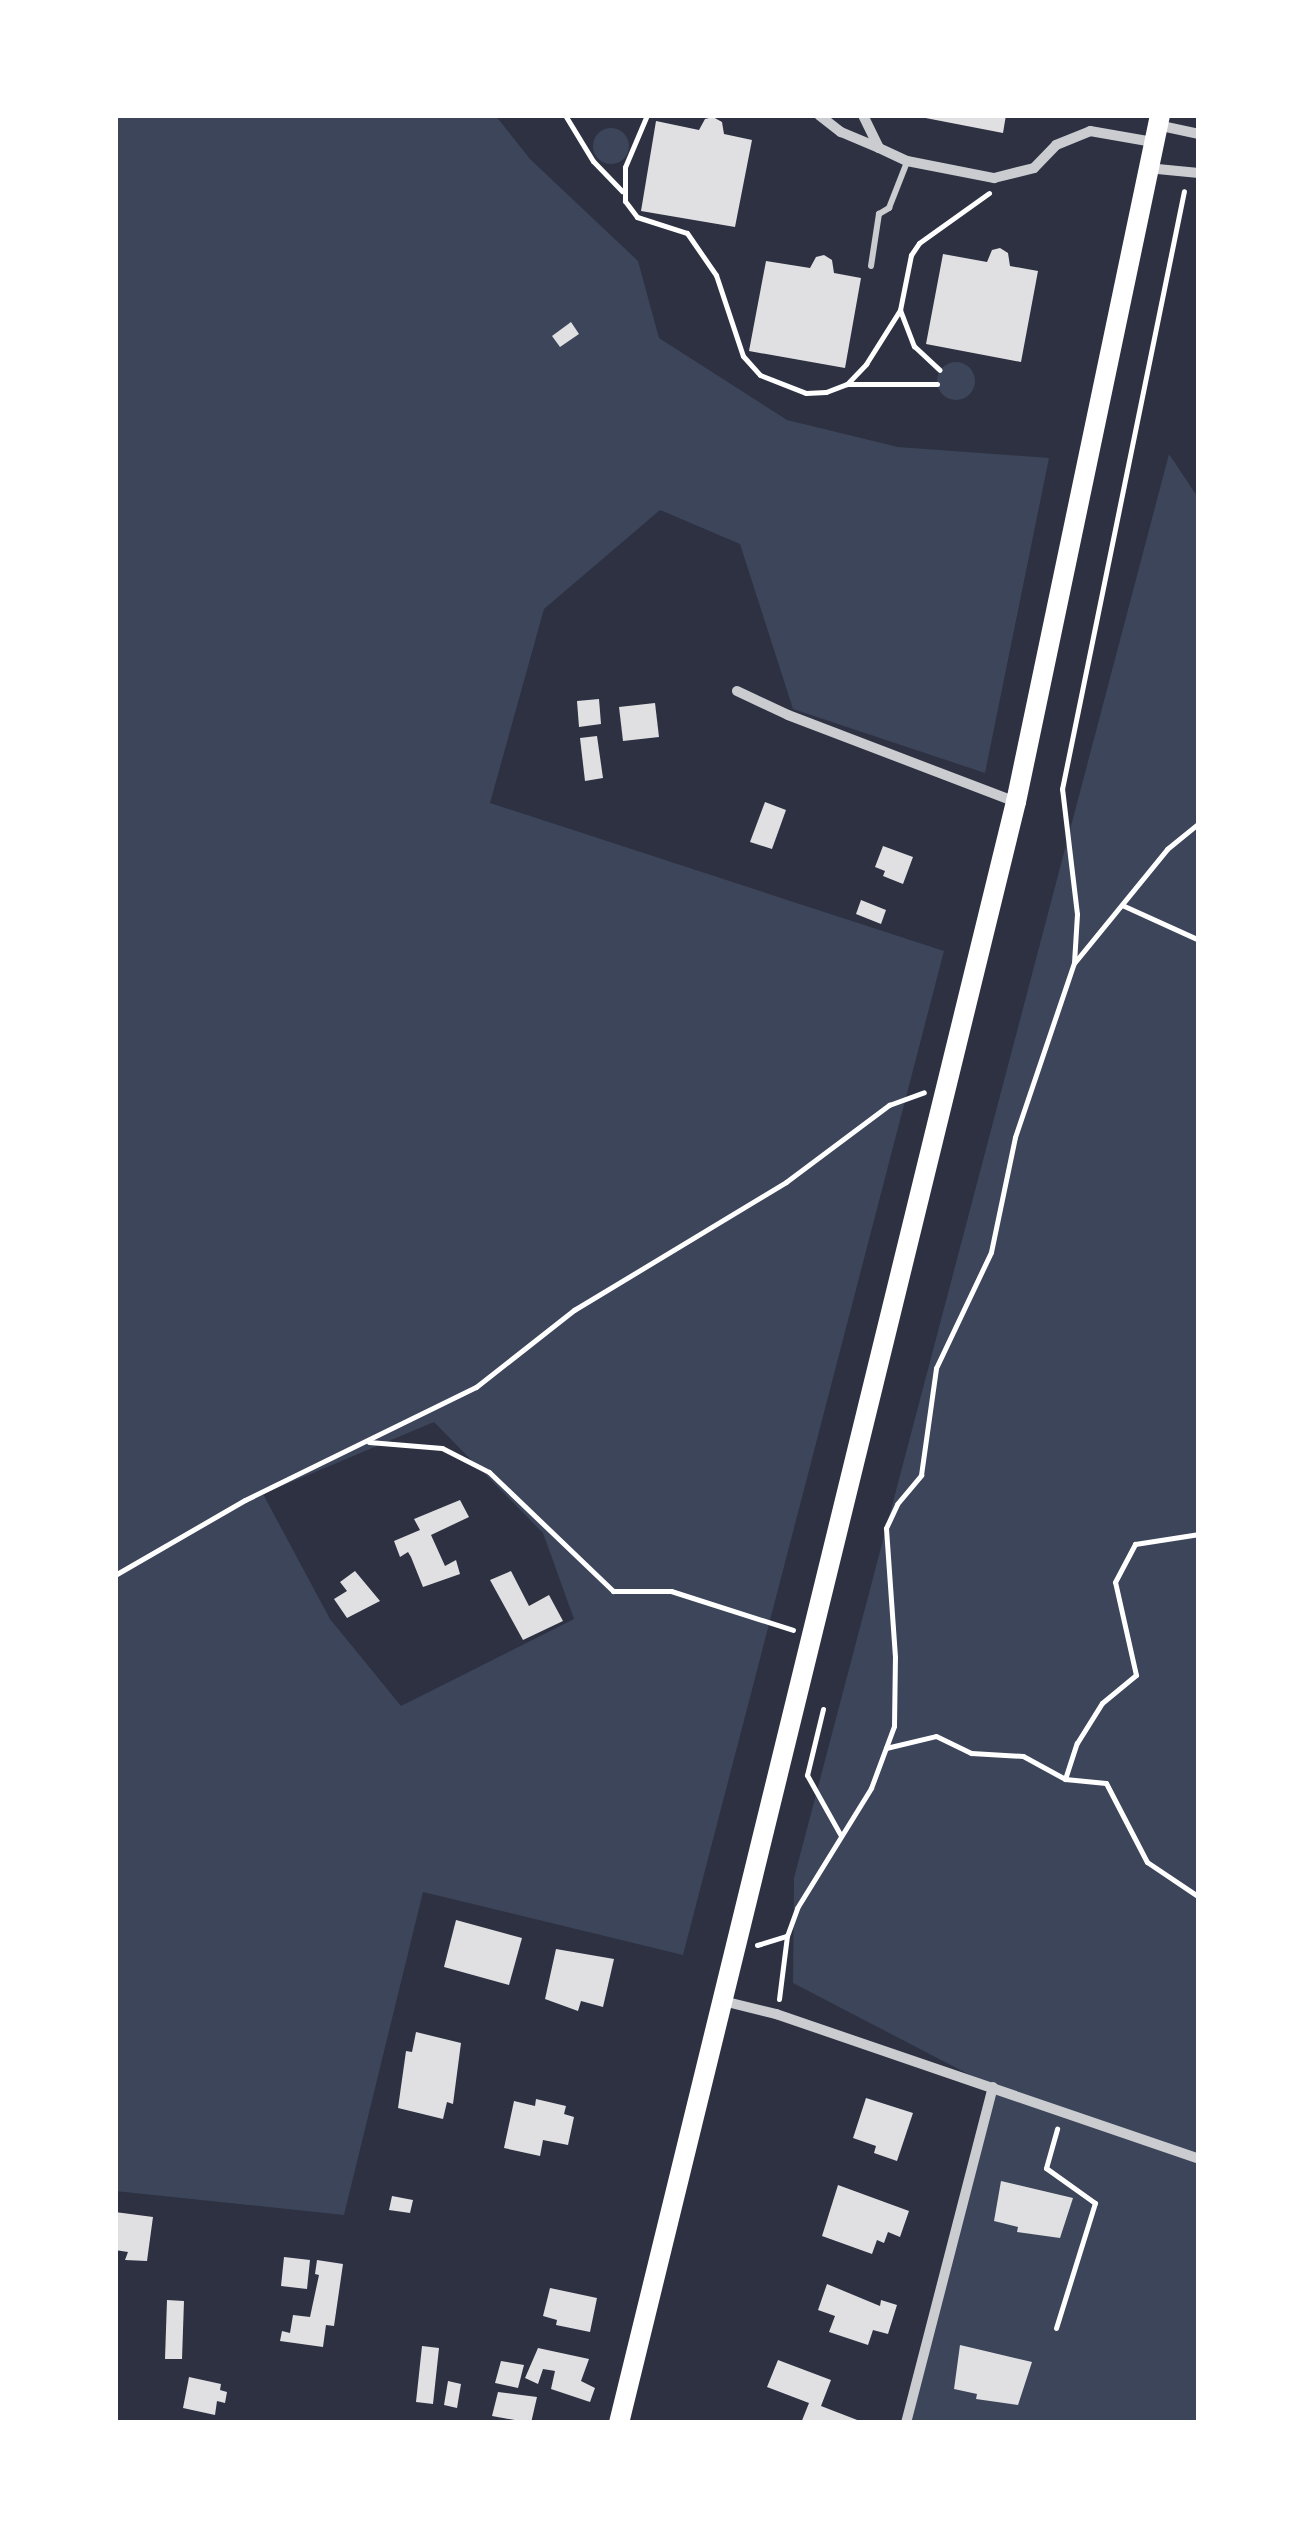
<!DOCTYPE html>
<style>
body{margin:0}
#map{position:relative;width:1314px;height:2538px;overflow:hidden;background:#2d3142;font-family:Literata,serif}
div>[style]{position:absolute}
.green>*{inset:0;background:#3c4559}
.round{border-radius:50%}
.building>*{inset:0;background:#e0e0e3}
.path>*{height:5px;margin:-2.5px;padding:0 2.5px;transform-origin:2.5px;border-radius:2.5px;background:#fff}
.service>*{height:6px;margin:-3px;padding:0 3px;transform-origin:3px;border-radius:3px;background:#caccd0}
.minor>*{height:10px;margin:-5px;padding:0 5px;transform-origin:5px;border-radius:5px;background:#caccd0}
.secondary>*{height:20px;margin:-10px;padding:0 10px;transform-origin:10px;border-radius:10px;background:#fff}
span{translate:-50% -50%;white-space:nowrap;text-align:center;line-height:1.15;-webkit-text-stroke:9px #fff;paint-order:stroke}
.frame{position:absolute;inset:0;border:118px solid #fff;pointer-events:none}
</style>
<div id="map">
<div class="green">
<div style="clip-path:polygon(evenodd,115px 115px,495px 115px,530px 159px,638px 261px,659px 338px,787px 420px,898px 447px,1049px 458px,985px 773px,793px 709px,740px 544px,660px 510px,544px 609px,490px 803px,944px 951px,683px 1955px,423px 1892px,344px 2215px,115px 2191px,115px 115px,434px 1422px,543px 1533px,574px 1619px,401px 1706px,330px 1619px,263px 1494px,434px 1422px)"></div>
<div class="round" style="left:593px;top:128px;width:36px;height:36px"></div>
<div class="round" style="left:937px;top:362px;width:38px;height:38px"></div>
<div style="clip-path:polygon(1169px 454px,1199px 499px,1199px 2423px,906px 2423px,993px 2087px,793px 1983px,794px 1878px)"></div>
</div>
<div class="building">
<div style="clip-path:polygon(910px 115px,1006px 115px,1003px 133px)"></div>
<div style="clip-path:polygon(713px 117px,722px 122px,724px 134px,752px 140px,735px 227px,641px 211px,656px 121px,699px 130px,705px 119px)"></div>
<div style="clip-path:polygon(1000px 248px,1008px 253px,1010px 266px,1038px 271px,1021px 362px,926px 344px,943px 254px,987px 262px,992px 250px)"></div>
<div style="clip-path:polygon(824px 255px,832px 260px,834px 273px,861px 278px,845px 368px,749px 351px,766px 261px,810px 268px,816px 257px)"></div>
<div style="clip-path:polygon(571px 322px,579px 334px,560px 347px,552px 336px)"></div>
<div style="clip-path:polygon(599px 699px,601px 724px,579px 727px,577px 701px)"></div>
<div style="clip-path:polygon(655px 703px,659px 737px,623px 741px,619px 707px)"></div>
<div style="clip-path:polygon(597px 736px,603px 778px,585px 781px,580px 738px)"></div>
<div style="clip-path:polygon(765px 802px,786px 810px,772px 849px,750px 842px)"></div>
<div style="clip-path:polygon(883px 846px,913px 857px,903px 884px,883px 876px,885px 871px,875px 867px)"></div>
<div style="clip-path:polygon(861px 900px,886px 910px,881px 924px,856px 914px)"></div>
<div style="clip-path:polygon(460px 1500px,469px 1517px,431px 1535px,445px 1566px,456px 1560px,460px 1574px,423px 1587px,411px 1557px,408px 1552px,400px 1557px,394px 1541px,420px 1530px,414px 1519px)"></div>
<div style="clip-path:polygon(355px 1571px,380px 1601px,347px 1618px,334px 1599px,347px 1591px,340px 1582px)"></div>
<div style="clip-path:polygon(511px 1571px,529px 1606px,549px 1595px,563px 1621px,523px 1640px,490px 1580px)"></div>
<div style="clip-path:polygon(456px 1920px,522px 1938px,509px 1985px,444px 1967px)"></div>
<div style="clip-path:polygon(556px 1949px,614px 1959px,603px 2007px,581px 2001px,578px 2011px,545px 1999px)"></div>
<div style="clip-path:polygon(416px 2032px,461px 2043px,453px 2104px,447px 2102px,443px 2119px,398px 2108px,406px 2051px,412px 2052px)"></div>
<div style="clip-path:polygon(866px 2098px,913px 2113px,897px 2161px,874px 2153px,876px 2146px,853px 2138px)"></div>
<div style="clip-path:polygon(536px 2099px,566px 2106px,564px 2114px,574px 2117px,568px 2145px,543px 2140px,540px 2156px,504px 2148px,514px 2101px,535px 2106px)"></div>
<div style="clip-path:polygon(1001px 2181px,1073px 2198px,1060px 2238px,1017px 2232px,1018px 2227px,994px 2221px)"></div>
<div style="clip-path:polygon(838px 2185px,909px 2211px,900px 2237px,888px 2232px,884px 2243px,877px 2240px,872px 2254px,822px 2236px)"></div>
<div style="clip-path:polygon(392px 2196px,413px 2200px,410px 2213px,389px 2210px)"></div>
<div style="clip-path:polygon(115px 2212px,153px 2217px,147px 2261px,125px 2260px,128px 2252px,115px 2250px)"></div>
<div style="clip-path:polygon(284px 2257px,310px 2260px,307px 2289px,281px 2286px)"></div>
<div style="clip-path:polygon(317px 2260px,343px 2264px,334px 2326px,326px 2325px,323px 2347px,280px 2341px,282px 2331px,290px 2333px,293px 2315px,310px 2317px,319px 2275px,315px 2274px)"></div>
<div style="clip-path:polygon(827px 2284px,880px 2306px,881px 2300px,897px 2305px,888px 2334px,873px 2330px,868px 2345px,829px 2332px,835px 2316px,818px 2310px)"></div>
<div style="clip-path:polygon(550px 2288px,597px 2298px,590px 2332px,556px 2325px,557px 2320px,543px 2316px)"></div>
<div style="clip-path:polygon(167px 2300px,184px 2301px,182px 2359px,165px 2359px)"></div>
<div style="clip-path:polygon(960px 2345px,1032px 2362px,1018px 2405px,976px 2399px,977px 2394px,954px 2389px)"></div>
<div style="clip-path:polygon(422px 2346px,439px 2348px,433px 2404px,416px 2402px)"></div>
<div style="clip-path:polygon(538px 2348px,589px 2359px,581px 2381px,595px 2388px,590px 2402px,551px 2389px,555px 2371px,543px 2369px,538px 2384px,525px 2378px)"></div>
<div style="clip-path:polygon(778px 2360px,831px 2380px,821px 2406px,865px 2423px,801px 2423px,809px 2403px,767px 2387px)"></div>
<div style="clip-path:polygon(501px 2361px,524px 2365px,518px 2388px,495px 2383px)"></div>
<div style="clip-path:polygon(189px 2377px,221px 2384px,220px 2390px,227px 2392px,225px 2403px,217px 2401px,215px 2415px,183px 2408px)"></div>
<div style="clip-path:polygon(448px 2381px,461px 2384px,457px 2408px,444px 2405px)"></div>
<div style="clip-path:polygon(498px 2392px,537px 2397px,531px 2423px,492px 2416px)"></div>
</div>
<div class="path">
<div style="left:565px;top:115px;width:54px;rotate:58.7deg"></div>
<div style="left:593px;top:161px;width:42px;rotate:46deg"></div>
<div style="left:647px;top:115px;width:56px;rotate:112.9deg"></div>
<div style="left:625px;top:167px;width:34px;rotate:90deg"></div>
<div style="left:625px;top:201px;width:20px;rotate:53deg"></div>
<div style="left:637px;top:217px;width:52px;rotate:17.7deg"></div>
<div style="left:687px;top:233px;width:51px;rotate:55.4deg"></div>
<div style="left:716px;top:275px;width:85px;rotate:71.6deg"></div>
<div style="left:743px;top:356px;width:25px;rotate:48deg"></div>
<div style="left:760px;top:375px;width:49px;rotate:21.4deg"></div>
<div style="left:806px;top:393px;width:20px;rotate:-3deg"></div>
<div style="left:826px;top:392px;width:22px;rotate:-21deg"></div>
<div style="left:847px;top:384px;width:28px;rotate:-46deg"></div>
<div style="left:866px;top:364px;width:64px;rotate:-57.8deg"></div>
<div style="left:900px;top:310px;width:56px;rotate:-78.7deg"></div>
<div style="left:911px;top:255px;width:14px;rotate:-56deg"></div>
<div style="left:919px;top:243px;width:86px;rotate:-35.5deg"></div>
<div style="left:900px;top:310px;width:39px;rotate:69deg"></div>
<div style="left:914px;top:346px;width:35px;rotate:43deg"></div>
<div style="left:847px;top:384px;width:90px"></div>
<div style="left:1122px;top:905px;width:85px;rotate:24.4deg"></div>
<div style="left:1075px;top:962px;width:146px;rotate:-50.8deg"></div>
<div style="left:1167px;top:849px;width:41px;rotate:-39.1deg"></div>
<div style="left:369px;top:1442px;width:73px;rotate:4.7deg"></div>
<div style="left:442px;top:1448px;width:53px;rotate:27.1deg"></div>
<div style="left:489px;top:1472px;width:172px;rotate:43.8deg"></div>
<div style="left:613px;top:1591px;width:58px"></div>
<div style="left:671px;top:1591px;width:128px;rotate:17.7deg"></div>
<div style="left:115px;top:1575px;width:150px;rotate:-30deg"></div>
<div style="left:245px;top:1500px;width:257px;rotate:-26.1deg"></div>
<div style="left:476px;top:1387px;width:125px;rotate:-38.2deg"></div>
<div style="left:574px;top:1310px;width:248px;rotate:-31.1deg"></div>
<div style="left:786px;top:1182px;width:129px;rotate:-36.8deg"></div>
<div style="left:889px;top:1105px;width:37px;rotate:-20deg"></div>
<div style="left:823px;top:1709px;width:68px;rotate:103.6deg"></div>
<div style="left:807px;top:1775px;width:68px;rotate:60.8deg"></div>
<div style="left:886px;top:1748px;width:51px;rotate:-13.5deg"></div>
<div style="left:936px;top:1736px;width:39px;rotate:26deg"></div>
<div style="left:971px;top:1753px;width:52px;rotate:3.3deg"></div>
<div style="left:1023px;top:1756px;width:48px;rotate:28.7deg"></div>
<div style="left:1065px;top:1779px;width:38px;rotate:-72deg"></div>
<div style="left:1077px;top:1743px;width:47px;rotate:-58deg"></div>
<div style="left:1102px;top:1703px;width:44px;rotate:-39.5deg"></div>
<div style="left:1136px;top:1675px;width:95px;rotate:-102.7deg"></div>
<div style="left:1115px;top:1582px;width:43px;rotate:-62.2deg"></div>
<div style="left:1135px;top:1544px;width:65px;rotate:-8.9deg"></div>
<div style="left:1065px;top:1779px;width:41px;rotate:5.6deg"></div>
<div style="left:1106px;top:1783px;width:89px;rotate:62.6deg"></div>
<div style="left:1147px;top:1862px;width:63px;rotate:33.9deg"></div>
<div style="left:757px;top:1945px;width:31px;rotate:-17deg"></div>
<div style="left:779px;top:1999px;width:64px;rotate:-82.8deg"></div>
<div style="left:787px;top:1936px;width:30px;rotate:-70deg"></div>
<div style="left:797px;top:1908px;width:141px;rotate:-58.3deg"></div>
<div style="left:871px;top:1788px;width:66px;rotate:-69.6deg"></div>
<div style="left:894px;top:1726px;width:69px;rotate:-89.2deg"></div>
<div style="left:895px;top:1657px;width:129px;rotate:-94deg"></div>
<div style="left:886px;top:1528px;width:26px;rotate:-65deg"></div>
<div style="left:897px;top:1504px;width:38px;rotate:-50deg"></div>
<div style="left:921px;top:1475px;width:108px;rotate:-82deg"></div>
<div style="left:936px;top:1368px;width:128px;rotate:-64.6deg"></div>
<div style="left:991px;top:1252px;width:117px;rotate:-78.2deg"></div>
<div style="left:1015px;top:1137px;width:184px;rotate:-71.3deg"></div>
<div style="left:1074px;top:963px;width:49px;rotate:-86.5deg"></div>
<div style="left:1077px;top:914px;width:126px;rotate:-96.8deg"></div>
<div style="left:1062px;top:789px;width:610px;rotate:-78.47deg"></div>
<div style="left:1056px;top:2328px;width:131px;rotate:-72.7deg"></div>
<div style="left:1095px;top:2203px;width:60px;rotate:-144.5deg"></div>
<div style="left:1046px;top:2168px;width:41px;rotate:-74.2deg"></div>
</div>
<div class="service">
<div style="left:871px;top:266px;width:53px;rotate:-81.3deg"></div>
<div style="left:879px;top:214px;width:12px;rotate:-31deg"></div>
<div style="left:889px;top:208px;width:49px;rotate:-68.6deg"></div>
</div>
<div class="minor">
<div style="left:819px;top:115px;width:28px;rotate:38deg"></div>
<div style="left:841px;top:132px;width:41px;rotate:22.8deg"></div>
<div style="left:879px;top:148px;width:37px;rotate:-116deg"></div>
<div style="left:1157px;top:125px;width:43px;rotate:12.1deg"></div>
<div style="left:879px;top:148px;width:31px;rotate:25deg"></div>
<div style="left:907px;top:161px;width:89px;rotate:11.1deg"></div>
<div style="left:994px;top:178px;width:41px;rotate:-14deg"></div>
<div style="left:1034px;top:168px;width:32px;rotate:-46deg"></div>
<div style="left:1056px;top:145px;width:37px;rotate:-22deg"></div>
<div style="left:1090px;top:131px;width:64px;rotate:9.9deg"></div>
<div style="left:1147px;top:168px;width:52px;rotate:5.5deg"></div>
<div style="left:737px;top:691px;width:56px;rotate:25.2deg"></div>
<div style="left:788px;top:715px;width:244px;rotate:20.9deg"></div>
<div style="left:723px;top:2001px;width:55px;rotate:13.8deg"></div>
<div style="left:776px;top:2014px;width:447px;rotate:18.9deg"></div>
<div style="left:906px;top:2423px;width:347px;rotate:-75.5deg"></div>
</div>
<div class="secondary">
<div style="left:619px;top:2423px;width:1669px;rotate:-76.24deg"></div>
<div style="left:1016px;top:802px;width:702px;rotate:-78.16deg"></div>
</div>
<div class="frame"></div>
</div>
